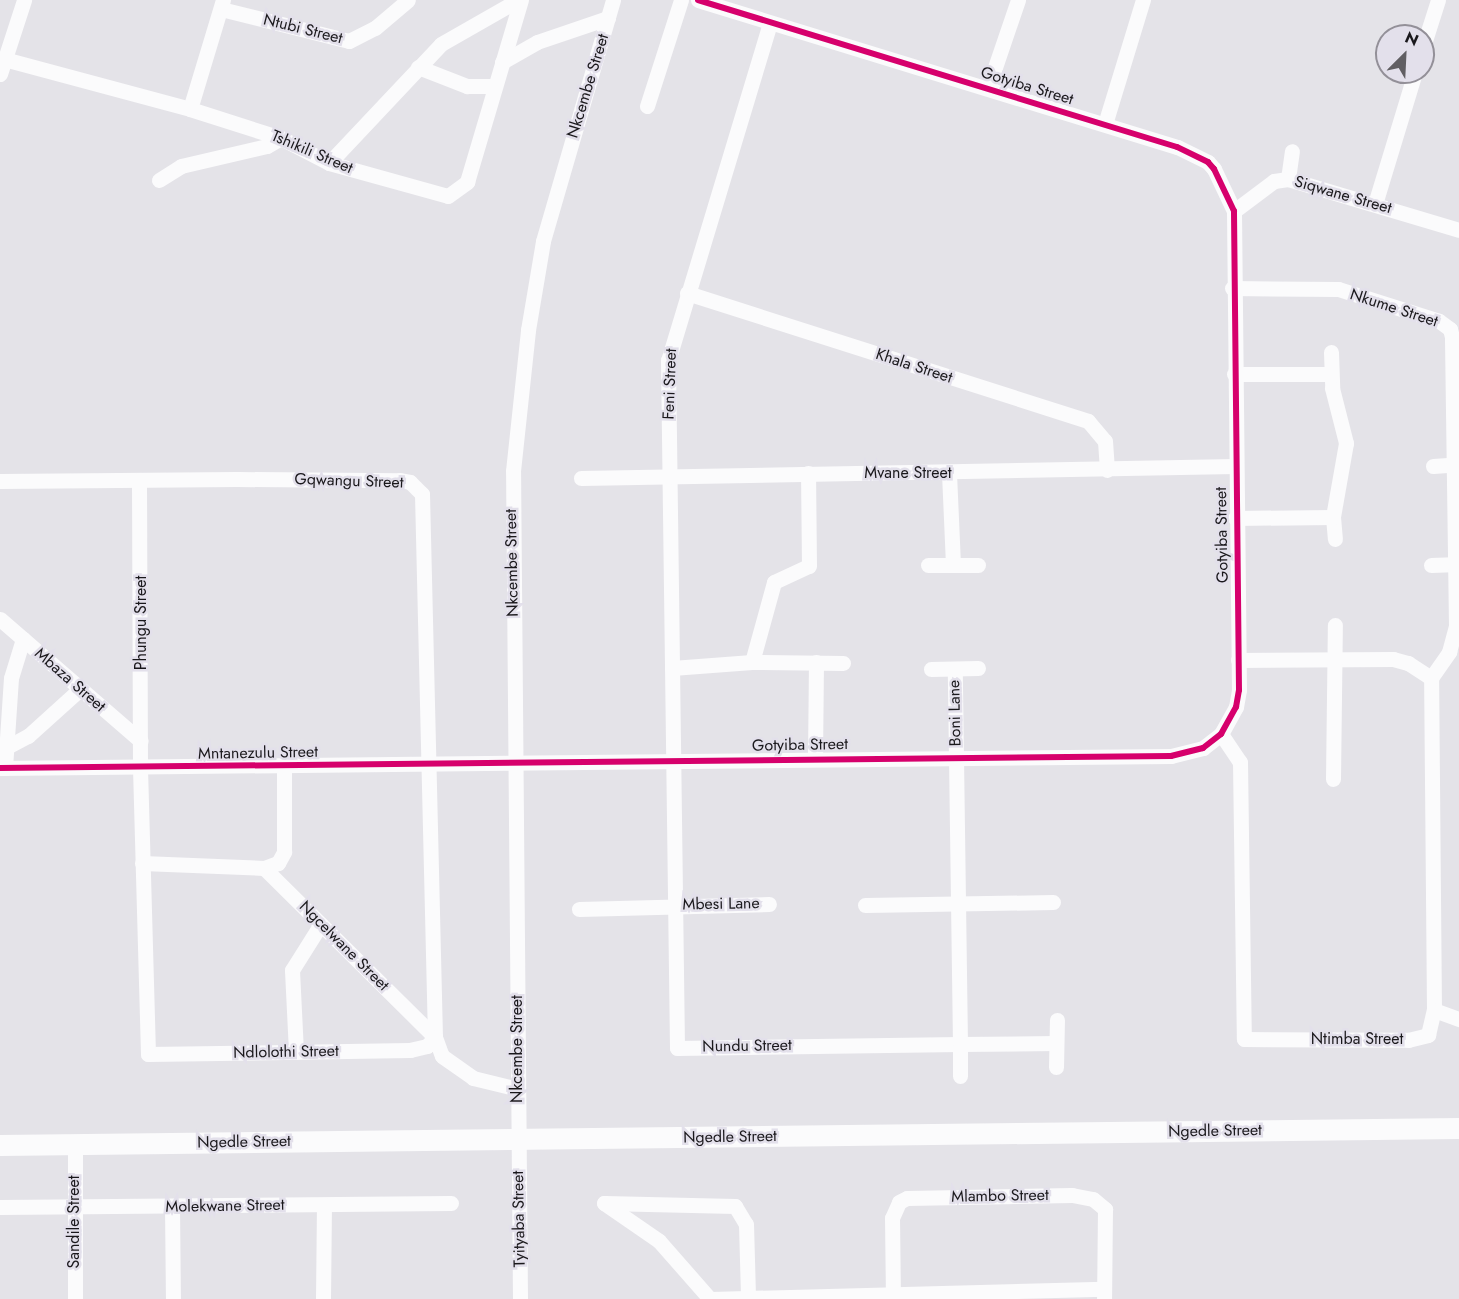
<!DOCTYPE html>
<style>
body{margin:0}
#map{position:relative;width:1459px;height:1299px;overflow:hidden;background:#e4e3e8;font-family:Jost,sans-serif}
div>[style]{position:absolute}
.street>*{height:15px;margin:-7.5px;padding:0 7.5px;transform-origin:7.5px;border-radius:7.5px;background:#fbfbfc}
.secondary>*{height:21px;margin:-10.5px;padding:0 10.5px;transform-origin:10.5px;border-radius:10.5px;background:#fbfbfc}
.cycleway>*{height:6px;margin:-3px;padding:0 3px;transform-origin:3px;border-radius:3px;background:#d6006c}
span{translate:-50% -50%;white-space:nowrap;text-align:center;line-height:1.15;-webkit-text-stroke:5px #e3e0eb;paint-order:stroke}
.street-label{font-size:16px;color:#1a181c}
.north{position:absolute;left:1375px;top:24px;width:60px;height:60px;box-sizing:border-box;background:#e3e0eb;border:2px solid #939098;border-radius:50%;rotate:24deg;font-size:16px;font-weight:700;line-height:24px;text-align:center;color:#1a181c}
.north::after{content:'';display:block;margin:auto;width:21px;height:27px;background:#615f63;clip-path:polygon(50% 0,100% 100%,50% 72%,0 100%)}
</style>
<div id="map">
<div class="street">
<div style="left:221px;top:9px;width:132px;rotate:14deg"></div>
<div style="left:349px;top:41px;width:29px;rotate:-27deg"></div>
<div style="left:375px;top:28px;width:43px;rotate:-40.3deg"></div>
<div style="left:770px;top:23px;width:352px;rotate:106.8deg"></div>
<div style="left:668px;top:360px;width:688px;rotate:89.25deg"></div>
<div style="left:677px;top:1048px;width:283px;rotate:-0.8deg"></div>
<div style="left:960px;top:1044px;width:375px;rotate:-90.8deg"></div>
<div style="left:1423px;top:47px;width:49px;rotate:-72.3deg"></div>
<div style="left:4px;top:59px;width:193px;rotate:15deg"></div>
<div style="left:190px;top:109px;width:96px;rotate:17.7deg"></div>
<div style="left:281px;top:138px;width:54px;rotate:27.5deg"></div>
<div style="left:329px;top:163px;width:123px;rotate:15.5deg"></div>
<div style="left:448px;top:196px;width:24px;rotate:-36deg"></div>
<div style="left:467px;top:182px;width:190px;rotate:-73.5deg"></div>
<div style="left:502px;top:62px;width:40px;rotate:-29.7deg"></div>
<div style="left:537px;top:42px;width:75px;rotate:-18.7deg"></div>
<div style="left:418px;top:67px;width:53px;rotate:21.2deg"></div>
<div style="left:467px;top:86px;width:28px"></div>
<div style="left:0;top:74px;width:78px;rotate:-72deg"></div>
<div style="left:988px;top:88px;width:93px;rotate:-71.2deg"></div>
<div style="left:647px;top:106px;width:111px;rotate:-72.2deg"></div>
<div style="left:190px;top:109px;width:114px;rotate:-73.2deg"></div>
<div style="left:1105px;top:124px;width:130px;rotate:-73deg"></div>
<div style="left:329px;top:163px;width:163px;rotate:-46.7deg"></div>
<div style="left:441px;top:44px;width:89px;rotate:-29.7deg"></div>
<div style="left:1288px;top:179px;width:28px;rotate:-82deg"></div>
<div style="left:159px;top:180px;width:26px;rotate:-32deg"></div>
<div style="left:181px;top:166px;width:88px;rotate:-13.1deg"></div>
<div style="left:267px;top:146px;width:16px;rotate:-30deg"></div>
<div style="left:1375px;top:204px;width:138px;rotate:-73.1deg"></div>
<div style="left:1234px;top:211px;width:50px;rotate:-36.9deg"></div>
<div style="left:1274px;top:181px;width:14px;rotate:-8deg"></div>
<div style="left:1288px;top:179px;width:178px;rotate:16.6deg"></div>
<div style="left:687px;top:293px;width:421px;rotate:17.7deg"></div>
<div style="left:1088px;top:421px;width:26px;rotate:50deg"></div>
<div style="left:1105px;top:441px;width:29px;rotate:86deg"></div>
<div style="left:1331px;top:352px;width:36px;rotate:88deg"></div>
<div style="left:1332px;top:388px;width:57px;rotate:75.7deg"></div>
<div style="left:1346px;top:443px;width:75px;rotate:100deg"></div>
<div style="left:1333px;top:517px;width:22px;rotate:85deg"></div>
<div style="left:1234px;top:374px;width:96px"></div>
<div style="left:1433px;top:466px;width:26px;rotate:-4deg"></div>
<div style="left:949px;top:473px;width:91px;rotate:87.5deg"></div>
<div style="left:581px;top:478px;width:654px;rotate:-1.05deg"></div>
<div style="left:0;top:481px;width:237px;rotate:-0.5deg"></div>
<div style="left:237px;top:479px;width:163px;rotate:0.4deg"></div>
<div style="left:400px;top:480px;width:10px;rotate:11deg"></div>
<div style="left:410px;top:482px;width:17px;rotate:45deg"></div>
<div style="left:422px;top:494px;width:543px;rotate:88.63deg"></div>
<div style="left:435px;top:1037px;width:12px;rotate:132deg"></div>
<div style="left:427px;top:1046px;width:17px;rotate:167deg"></div>
<div style="left:410px;top:1050px;width:262px;rotate:179.1deg"></div>
<div style="left:148px;top:1054px;width:287px;rotate:-91.6deg"></div>
<div style="left:140px;top:767px;width:287px;rotate:-90.2deg"></div>
<div style="left:1235px;top:518px;width:98px;rotate:-0.6deg"></div>
<div style="left:928px;top:565px;width:50px"></div>
<div style="left:1431px;top:565px;width:28px;rotate:-2deg"></div>
<div style="left:0;top:619px;width:186px;rotate:40.9deg"></div>
<div style="left:1238px;top:660px;width:155px;rotate:-0.4deg"></div>
<div style="left:1393px;top:659px;width:16px;rotate:15deg"></div>
<div style="left:1408px;top:663px;width:27px;rotate:33deg"></div>
<div style="left:752px;top:662px;width:83px;rotate:-74.6deg"></div>
<div style="left:774px;top:582px;width:38px;rotate:-25deg"></div>
<div style="left:809px;top:566px;width:93px;rotate:-90.6deg"></div>
<div style="left:672px;top:668px;width:80px;rotate:-4.3deg"></div>
<div style="left:752px;top:662px;width:91px;rotate:0.6deg"></div>
<div style="left:931px;top:669px;width:47px;rotate:-1.2deg"></div>
<div style="left:1221px;top:734px;width:34px;rotate:56deg"></div>
<div style="left:1240px;top:762px;width:277px;rotate:89.2deg"></div>
<div style="left:1244px;top:1039px;width:164px;rotate:0.3deg"></div>
<div style="left:1408px;top:1040px;width:21px;rotate:-14deg"></div>
<div style="left:1428px;top:1035px;width:26px;rotate:-77deg"></div>
<div style="left:1434px;top:1010px;width:332px;rotate:-90.5deg"></div>
<div style="left:1431px;top:678px;width:32px;rotate:-55deg"></div>
<div style="left:1449px;top:652px;width:27px;rotate:-75deg"></div>
<div style="left:1456px;top:626px;width:289px;rotate:-90.8deg"></div>
<div style="left:1452px;top:337px;width:8px;rotate:-104deg"></div>
<div style="left:1450px;top:329px;width:14px;rotate:-144deg"></div>
<div style="left:1439px;top:321px;width:106px;rotate:-162.4deg"></div>
<div style="left:1338px;top:289px;width:106px;rotate:-179.5deg"></div>
<div style="left:7px;top:747px;width:24px;rotate:-28deg"></div>
<div style="left:28px;top:736px;width:70px;rotate:-42.1deg"></div>
<div style="left:815px;top:758px;width:96px;rotate:-89.4deg"></div>
<div style="left:0;top:768px;width:1171px;rotate:-0.59deg"></div>
<div style="left:1171px;top:756px;width:33px;rotate:-14deg"></div>
<div style="left:1203px;top:748px;width:23px;rotate:-38deg"></div>
<div style="left:1221px;top:734px;width:31px;rotate:-61deg"></div>
<div style="left:1236px;top:707px;width:17px;rotate:-80deg"></div>
<div style="left:1239px;top:690px;width:479px;rotate:-90.6deg"></div>
<div style="left:1234px;top:211px;width:47px;rotate:-115.5deg"></div>
<div style="left:1214px;top:169px;width:9px;rotate:-131deg"></div>
<div style="left:1208px;top:162px;width:34px;rotate:-154deg"></div>
<div style="left:1177px;top:147px;width:501px;rotate:-162.94deg"></div>
<div style="left:5px;top:768px;width:90px;rotate:-86.2deg"></div>
<div style="left:11px;top:678px;width:41px;rotate:-72.9deg"></div>
<div style="left:1333px;top:779px;width:154px;rotate:-89.3deg"></div>
<div style="left:142px;top:863px;width:122px;rotate:2.3deg"></div>
<div style="left:264px;top:868px;width:15px;rotate:-20deg"></div>
<div style="left:278px;top:863px;width:13px;rotate:-61deg"></div>
<div style="left:284px;top:852px;width:86px;rotate:-90deg"></div>
<div style="left:264px;top:868px;width:240px;rotate:44.7deg"></div>
<div style="left:435px;top:1037px;width:20px;rotate:70deg"></div>
<div style="left:442px;top:1056px;width:38px;rotate:35deg"></div>
<div style="left:473px;top:1078px;width:46px;rotate:13.7deg"></div>
<div style="left:865px;top:905px;width:188px;rotate:-0.9deg"></div>
<div style="left:579px;top:909px;width:190px;rotate:-1.5deg"></div>
<div style="left:1434px;top:1010px;width:27px;rotate:20deg"></div>
<div style="left:296px;top:1052px;width:82px;rotate:-92.8deg"></div>
<div style="left:292px;top:970px;width:54px;rotate:-57.8deg"></div>
<div style="left:1056px;top:1067px;width:47px;rotate:-88.8deg"></div>
<div style="left:960px;top:1076px;width:32px;rotate:-90deg"></div>
<div style="left:960px;top:1044px;width:96px;rotate:-0.6deg"></div>
<div style="left:75px;top:1144px;width:155px;rotate:90deg"></div>
<div style="left:604px;top:1203px;width:131px;rotate:1.3deg"></div>
<div style="left:735px;top:1206px;width:21px;rotate:59deg"></div>
<div style="left:746px;top:1224px;width:72px;rotate:88.4deg"></div>
<div style="left:604px;top:1203px;width:67px;rotate:34.6deg"></div>
<div style="left:659px;top:1241px;width:77px;rotate:48.7deg"></div>
<div style="left:0;top:1207px;width:451px;rotate:-0.5deg"></div>
<div style="left:172px;top:1207px;width:92px;rotate:89.4deg"></div>
<div style="left:323px;top:1299px;width:94px;rotate:-89.4deg"></div>
<div style="left:520px;top:1299px;width:828px;rotate:-90.48deg"></div>
<div style="left:513px;top:471px;width:142px;rotate:-83.9deg"></div>
<div style="left:528px;top:330px;width:90px;rotate:-80.4deg"></div>
<div style="left:543px;top:241px;width:251px;rotate:-73.8deg"></div>
<div style="left:711px;top:1299px;width:393px;rotate:-1.5deg"></div>
<div style="left:893px;top:1299px;width:81px;rotate:-90.7deg"></div>
<div style="left:892px;top:1218px;width:17px;rotate:-66deg"></div>
<div style="left:899px;top:1202px;width:9px;rotate:-27deg"></div>
<div style="left:907px;top:1198px;width:165px;rotate:-1deg"></div>
<div style="left:1072px;top:1195px;width:21px;rotate:11deg"></div>
<div style="left:1093px;top:1199px;width:16px;rotate:40deg"></div>
<div style="left:1105px;top:1209px;width:90px;rotate:90.6deg"></div>
</div>
<div class="secondary">
<div style="left:0;top:1145px;width:1459px;rotate:-0.67deg"></div>
</div>
<div class="cycleway">
<div style="left:0;top:768px;width:1171px;rotate:-0.59deg"></div>
<div style="left:1171px;top:756px;width:33px;rotate:-14deg"></div>
<div style="left:1203px;top:748px;width:23px;rotate:-38deg"></div>
<div style="left:1221px;top:734px;width:31px;rotate:-61deg"></div>
<div style="left:1236px;top:707px;width:17px;rotate:-80deg"></div>
<div style="left:1239px;top:690px;width:479px;rotate:-90.6deg"></div>
<div style="left:1234px;top:211px;width:47px;rotate:-115.5deg"></div>
<div style="left:1214px;top:169px;width:9px;rotate:-131deg"></div>
<div style="left:1208px;top:162px;width:34px;rotate:-154deg"></div>
<div style="left:1177px;top:147px;width:501px;rotate:-162.94deg"></div>
</div>
<div class="street-label">
<span style="left:303px;top:29px;rotate:14deg">Ntubi Street</span>
<span style="left:588px;top:86px;rotate:-73deg">Nkcembe Street</span>
<span style="left:1027px;top:86px;rotate:17deg">Gotyiba Street</span>
<span style="left:312px;top:152px;rotate:23deg">Tshikili Street</span>
<span style="left:1343px;top:195px;rotate:16deg">Siqwane Street</span>
<span style="left:1394px;top:308px;rotate:18deg">Nkume Street</span>
<span style="left:914px;top:366px;rotate:18deg">Khala Street</span>
<span style="left:670px;top:384px;rotate:-88deg">Feni Street</span>
<span style="left:908px;top:473px">Mvane Street</span>
<span style="left:349px;top:481px;rotate:2deg">Gqwangu Street</span>
<span style="left:1222px;top:535px;rotate:-91deg">Gotyiba Street</span>
<span style="left:512px;top:563px;rotate:-91deg">Nkcembe Street</span>
<span style="left:141px;top:623px;rotate:-90deg">Phungu Street</span>
<span style="left:70px;top:680px;rotate:41deg">Mbaza Street</span>
<span style="left:955px;top:713px;rotate:-91deg">Boni Lane</span>
<span style="left:800px;top:745px;rotate:-1deg">Gotyiba Street</span>
<span style="left:258px;top:753px;rotate:-1deg">Mntanezulu Street</span>
<span style="left:721px;top:904px;rotate:-1deg">Mbesi Lane</span>
<span style="left:344px;top:946px;rotate:45deg">Ngcelwane Street</span>
<span style="left:1357px;top:1039px">Ntimba Street</span>
<span style="left:747px;top:1046px;rotate:-1deg">Nundu Street</span>
<span style="left:517px;top:1049px;rotate:-90deg">Nkcembe Street</span>
<span style="left:286px;top:1052px;rotate:-1deg">Ndlolothi Street</span>
<span style="left:1215px;top:1131px;rotate:-1deg">Ngedle Street</span>
<span style="left:730px;top:1137px;rotate:-1deg">Ngedle Street</span>
<span style="left:244px;top:1142px;rotate:-1deg">Ngedle Street</span>
<span style="left:1000px;top:1196px;rotate:-1deg">Mlambo Street</span>
<span style="left:225px;top:1206px;rotate:-1deg">Molekwane Street</span>
<span style="left:519px;top:1219px;rotate:-91deg">Tyityaba Street</span>
<span style="left:74px;top:1222px;rotate:-90deg">Sandile Street</span>
</div>
<div class="north">N</div>
</div>
